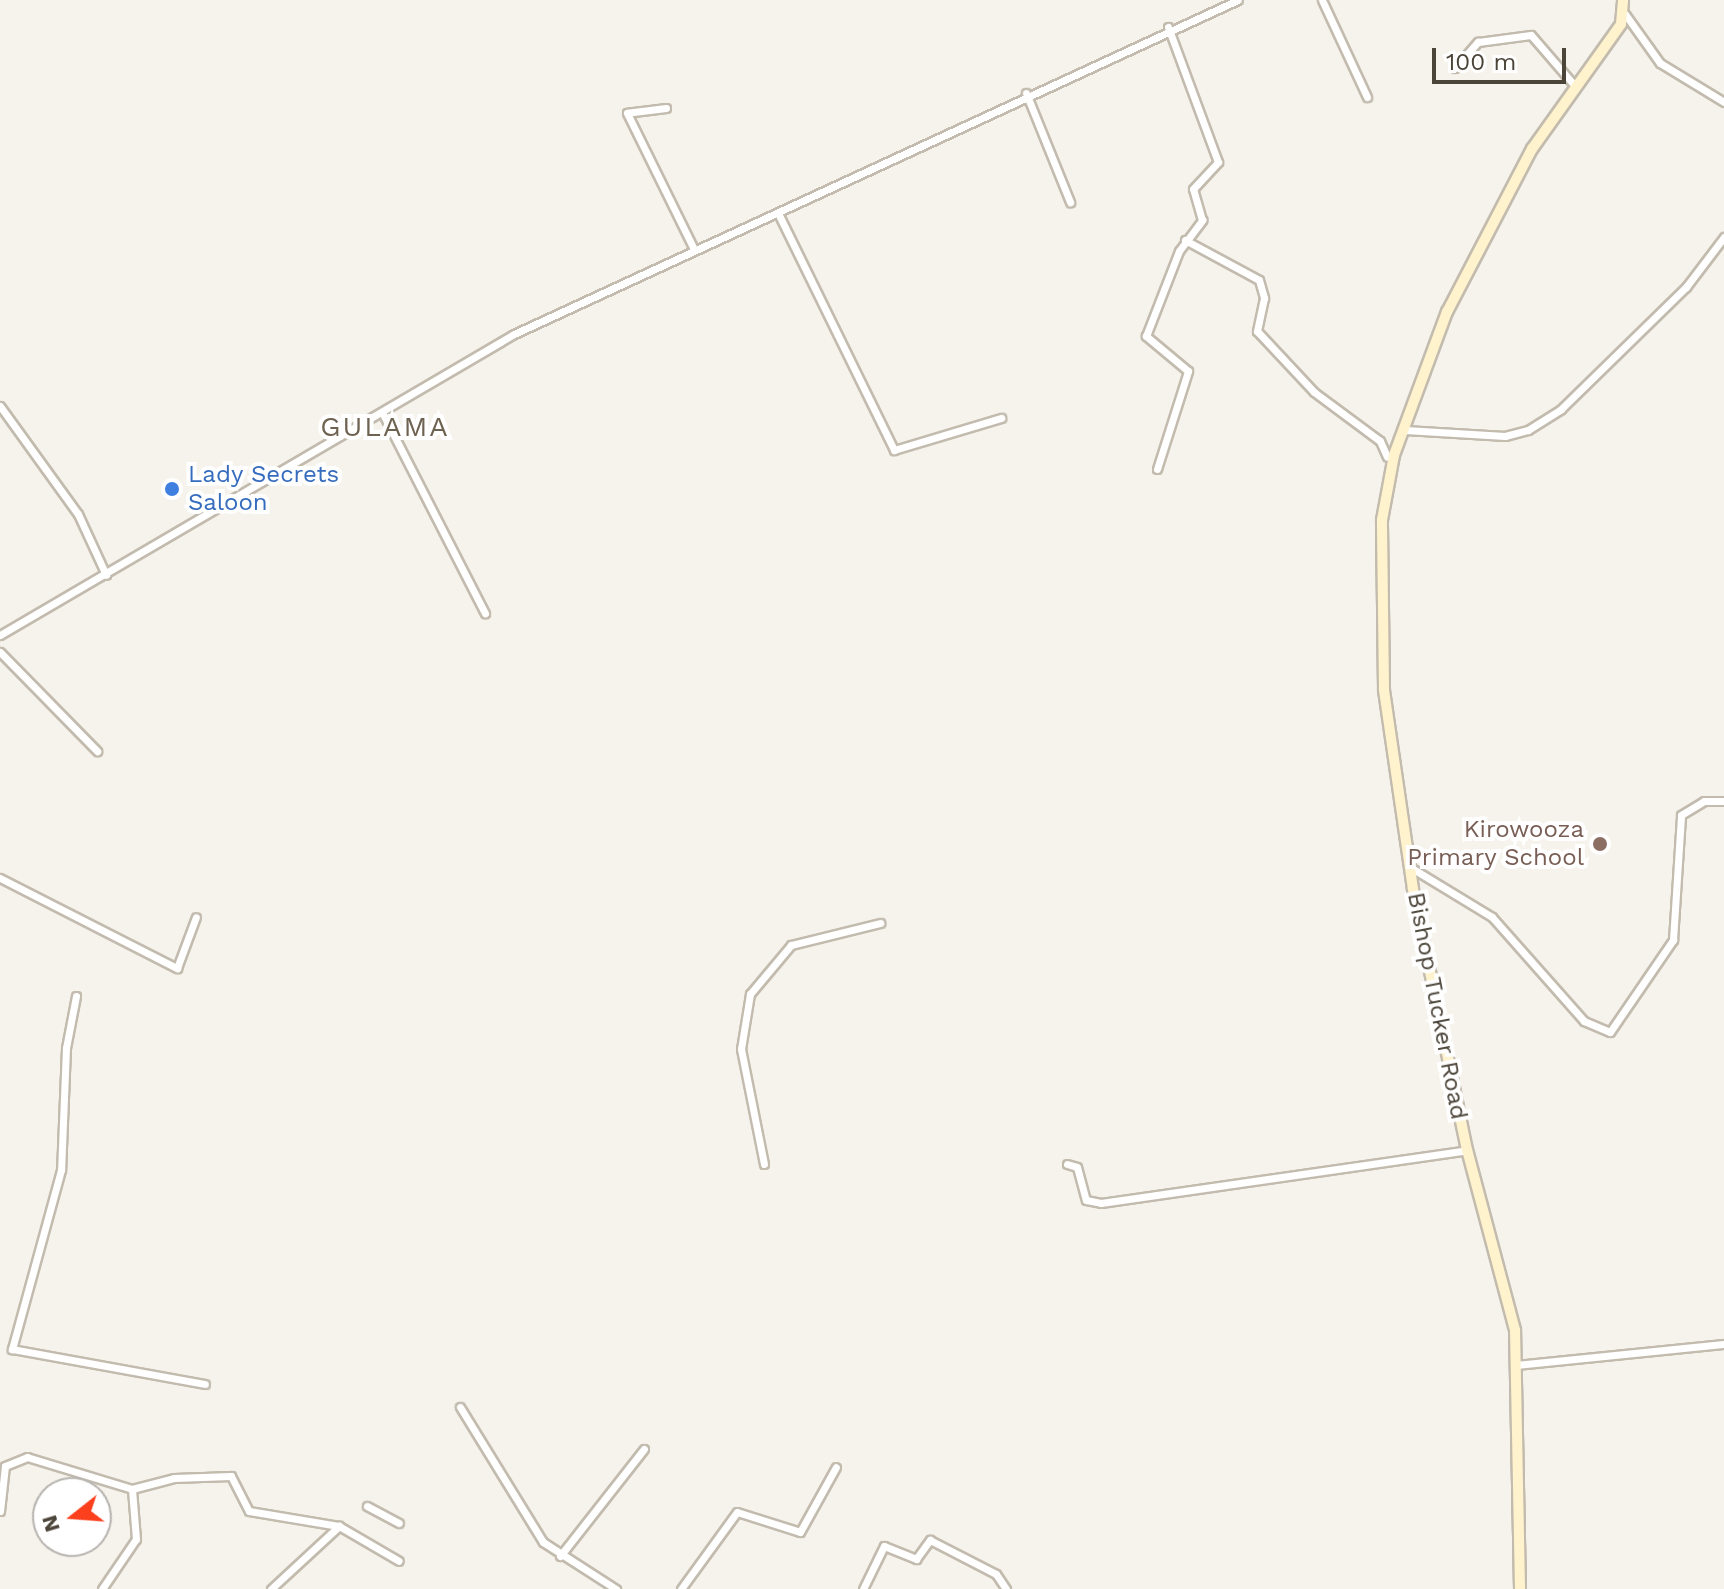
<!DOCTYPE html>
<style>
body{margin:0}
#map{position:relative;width:1724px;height:1589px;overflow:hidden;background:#f6f3ec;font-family:"Work Sans",sans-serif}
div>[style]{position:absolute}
.roads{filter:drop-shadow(2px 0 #c2bbae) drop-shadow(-2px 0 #c2bbae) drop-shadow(0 2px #c2bbae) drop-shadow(0 -2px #c2bbae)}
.minor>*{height:7px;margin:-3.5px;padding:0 3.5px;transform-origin:3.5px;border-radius:3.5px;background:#fff}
.secondary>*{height:10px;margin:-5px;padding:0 5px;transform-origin:5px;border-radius:5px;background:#fff3cd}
.dots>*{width:22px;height:22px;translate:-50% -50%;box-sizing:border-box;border:4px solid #fff;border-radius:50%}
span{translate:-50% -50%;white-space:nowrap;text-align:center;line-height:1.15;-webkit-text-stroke:8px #fff;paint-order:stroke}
.shop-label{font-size:24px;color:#366cbe}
.left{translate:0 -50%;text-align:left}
.education-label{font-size:24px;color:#785e54}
.right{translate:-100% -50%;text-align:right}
.street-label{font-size:24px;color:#4b4439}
.quarter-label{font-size:28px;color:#6e6250;letter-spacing:2px}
.north{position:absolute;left:32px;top:1477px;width:80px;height:80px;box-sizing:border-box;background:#fff;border:2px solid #b7b4b0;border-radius:50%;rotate:253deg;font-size:22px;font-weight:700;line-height:32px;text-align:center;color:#4b4439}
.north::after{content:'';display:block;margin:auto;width:28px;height:36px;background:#fc3f1d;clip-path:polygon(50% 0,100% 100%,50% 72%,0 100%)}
.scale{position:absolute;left:1432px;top:48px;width:134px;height:36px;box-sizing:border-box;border:4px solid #4b4439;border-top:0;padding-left:10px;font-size:24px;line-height:28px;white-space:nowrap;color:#4b4439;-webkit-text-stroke:6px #fff;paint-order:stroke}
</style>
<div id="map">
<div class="roads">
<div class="minor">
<div style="left:1322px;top:0;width:107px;rotate:65.1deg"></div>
<div style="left:1625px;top:14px;width:60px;rotate:54.5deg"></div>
<div style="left:1660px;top:63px;width:75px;rotate:31.4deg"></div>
<div style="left:1455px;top:68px;width:35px;rotate:-49deg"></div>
<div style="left:1478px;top:42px;width:53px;rotate:-7.5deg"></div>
<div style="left:1531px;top:35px;width:67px;rotate:49.2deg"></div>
<div style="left:1026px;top:93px;width:118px;rotate:68deg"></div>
<div style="left:666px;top:108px;width:39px;rotate:173deg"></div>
<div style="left:627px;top:113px;width:149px;rotate:63.8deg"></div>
<div style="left:778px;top:213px;width:264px;rotate:63.9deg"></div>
<div style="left:894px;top:450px;width:112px;rotate:-16.7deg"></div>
<div style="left:1185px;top:240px;width:84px;rotate:28.4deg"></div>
<div style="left:1259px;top:280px;width:19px;rotate:74deg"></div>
<div style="left:1264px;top:298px;width:34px;rotate:102deg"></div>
<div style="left:1257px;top:331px;width:83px;rotate:46.9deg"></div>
<div style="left:1314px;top:392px;width:82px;rotate:36.6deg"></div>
<div style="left:1380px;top:441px;width:17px;rotate:66deg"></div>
<div style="left:0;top:406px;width:133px;rotate:54.2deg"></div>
<div style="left:78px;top:514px;width:67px;rotate:65.3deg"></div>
<div style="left:383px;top:414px;width:224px;rotate:62.9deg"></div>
<div style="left:1405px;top:430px;width:100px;rotate:3.4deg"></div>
<div style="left:1505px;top:436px;width:24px;rotate:-15deg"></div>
<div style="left:1528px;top:430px;width:39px;rotate:-32deg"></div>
<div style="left:1561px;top:409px;width:175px;rotate:-44.3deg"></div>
<div style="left:1686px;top:287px;width:63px;rotate:-52.8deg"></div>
<div style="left:1157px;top:469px;width:103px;rotate:-72.4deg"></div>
<div style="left:1188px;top:371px;width:55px;rotate:-140.2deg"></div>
<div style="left:1146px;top:336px;width:91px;rotate:-68.8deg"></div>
<div style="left:1179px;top:251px;width:39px;rotate:-53deg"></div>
<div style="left:1202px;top:220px;width:32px;rotate:-106deg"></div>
<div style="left:1193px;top:189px;width:37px;rotate:-47deg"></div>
<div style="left:1218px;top:162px;width:144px;rotate:-110.3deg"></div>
<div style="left:0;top:635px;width:596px;rotate:-30.35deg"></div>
<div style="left:514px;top:334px;width:797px;rotate:-24.77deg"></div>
<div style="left:0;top:652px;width:139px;rotate:45.6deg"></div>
<div style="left:1410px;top:867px;width:96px;rotate:31.4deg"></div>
<div style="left:1492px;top:917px;width:139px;rotate:48.5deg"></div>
<div style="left:1584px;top:1021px;width:28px;rotate:23deg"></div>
<div style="left:1610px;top:1032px;width:112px;rotate:-55.6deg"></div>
<div style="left:1673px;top:940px;width:125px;rotate:-86.3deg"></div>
<div style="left:1681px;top:815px;width:27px;rotate:-31deg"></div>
<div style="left:1704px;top:801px;width:20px"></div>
<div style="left:0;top:878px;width:199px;rotate:27deg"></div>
<div style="left:177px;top:968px;width:54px;rotate:-69.6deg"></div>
<div style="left:76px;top:996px;width:53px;rotate:100.9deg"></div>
<div style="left:66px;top:1048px;width:122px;rotate:92.3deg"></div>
<div style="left:61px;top:1170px;width:186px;rotate:105.3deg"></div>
<div style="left:12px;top:1349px;width:196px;rotate:10.3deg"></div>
<div style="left:764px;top:1164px;width:117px;rotate:-101.3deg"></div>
<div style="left:741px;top:1049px;width:56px;rotate:-80.7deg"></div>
<div style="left:750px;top:994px;width:64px;rotate:-50.1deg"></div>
<div style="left:791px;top:945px;width:92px;rotate:-13.9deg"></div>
<div style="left:1067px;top:1164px;width:10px;rotate:17deg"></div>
<div style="left:1077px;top:1167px;width:34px;rotate:75deg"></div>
<div style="left:1086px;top:1200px;width:15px;rotate:11deg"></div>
<div style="left:1101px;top:1203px;width:370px;rotate:-8.2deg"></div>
<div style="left:1517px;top:1365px;width:208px;rotate:-5.8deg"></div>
<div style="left:460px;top:1407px;width:158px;rotate:58.4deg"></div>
<div style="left:543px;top:1542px;width:87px;rotate:32.8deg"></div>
<div style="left:367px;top:1506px;width:36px;rotate:28deg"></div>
<div style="left:0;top:1511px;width:45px;rotate:-83.7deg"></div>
<div style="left:5px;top:1466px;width:24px;rotate:-22deg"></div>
<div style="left:27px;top:1457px;width:110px;rotate:16.9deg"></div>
<div style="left:560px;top:1556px;width:136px;rotate:-51.9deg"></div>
<div style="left:102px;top:1589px;width:60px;rotate:-55.8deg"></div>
<div style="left:136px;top:1539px;width:50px;rotate:-94.6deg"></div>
<div style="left:132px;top:1489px;width:43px;rotate:-14.7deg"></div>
<div style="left:174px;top:1478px;width:57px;rotate:-2deg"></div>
<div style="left:231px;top:1476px;width:39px;rotate:63deg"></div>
<div style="left:249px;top:1511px;width:91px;rotate:9.5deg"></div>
<div style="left:339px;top:1526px;width:69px;rotate:30.3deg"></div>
<div style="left:271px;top:1589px;width:93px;rotate:-42.8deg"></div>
<div style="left:681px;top:1589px;width:95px;rotate:-54deg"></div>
<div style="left:737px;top:1512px;width:66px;rotate:17.6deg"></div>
<div style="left:800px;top:1532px;width:74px;rotate:-61deg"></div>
<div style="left:863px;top:1589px;width:48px;rotate:-64deg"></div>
<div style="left:884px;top:1546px;width:35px;rotate:22deg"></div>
<div style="left:916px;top:1559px;width:24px;rotate:-54deg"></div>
<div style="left:930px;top:1540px;width:74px;rotate:27.3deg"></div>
<div style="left:996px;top:1574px;width:18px;rotate:56deg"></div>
</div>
<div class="secondary">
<div style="left:1520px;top:1589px;width:259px;rotate:-91.1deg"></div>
<div style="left:1515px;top:1330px;width:186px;rotate:-104.9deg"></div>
<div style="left:1467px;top:1150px;width:267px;rotate:-101.7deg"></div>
<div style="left:1413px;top:889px;width:202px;rotate:-98.3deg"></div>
<div style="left:1384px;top:689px;width:169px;rotate:-90.7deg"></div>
<div style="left:1382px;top:520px;width:66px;rotate:-79.5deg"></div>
<div style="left:1394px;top:455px;width:153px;rotate:-69.7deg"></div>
<div style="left:1447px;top:312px;width:184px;rotate:-62.5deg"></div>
<div style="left:1532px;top:149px;width:153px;rotate:-54.5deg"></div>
<div style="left:1621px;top:24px;width:24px;rotate:-85deg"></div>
</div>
</div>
<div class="dots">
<div style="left:172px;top:489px;background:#3f7fe0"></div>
<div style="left:1600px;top:844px;background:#8d6e63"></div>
</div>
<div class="shop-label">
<span class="left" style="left:188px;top:489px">Lady Secrets<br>Saloon</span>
</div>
<div class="education-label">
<span class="right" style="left:1584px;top:844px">Kirowooza<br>Primary School</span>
</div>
<div class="street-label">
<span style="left:1437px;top:1006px;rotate:79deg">Bishop Tucker Road</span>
</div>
<div class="quarter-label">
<span style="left:385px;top:427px">GULAMA</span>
</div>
<div class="north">N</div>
<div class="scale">100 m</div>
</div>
